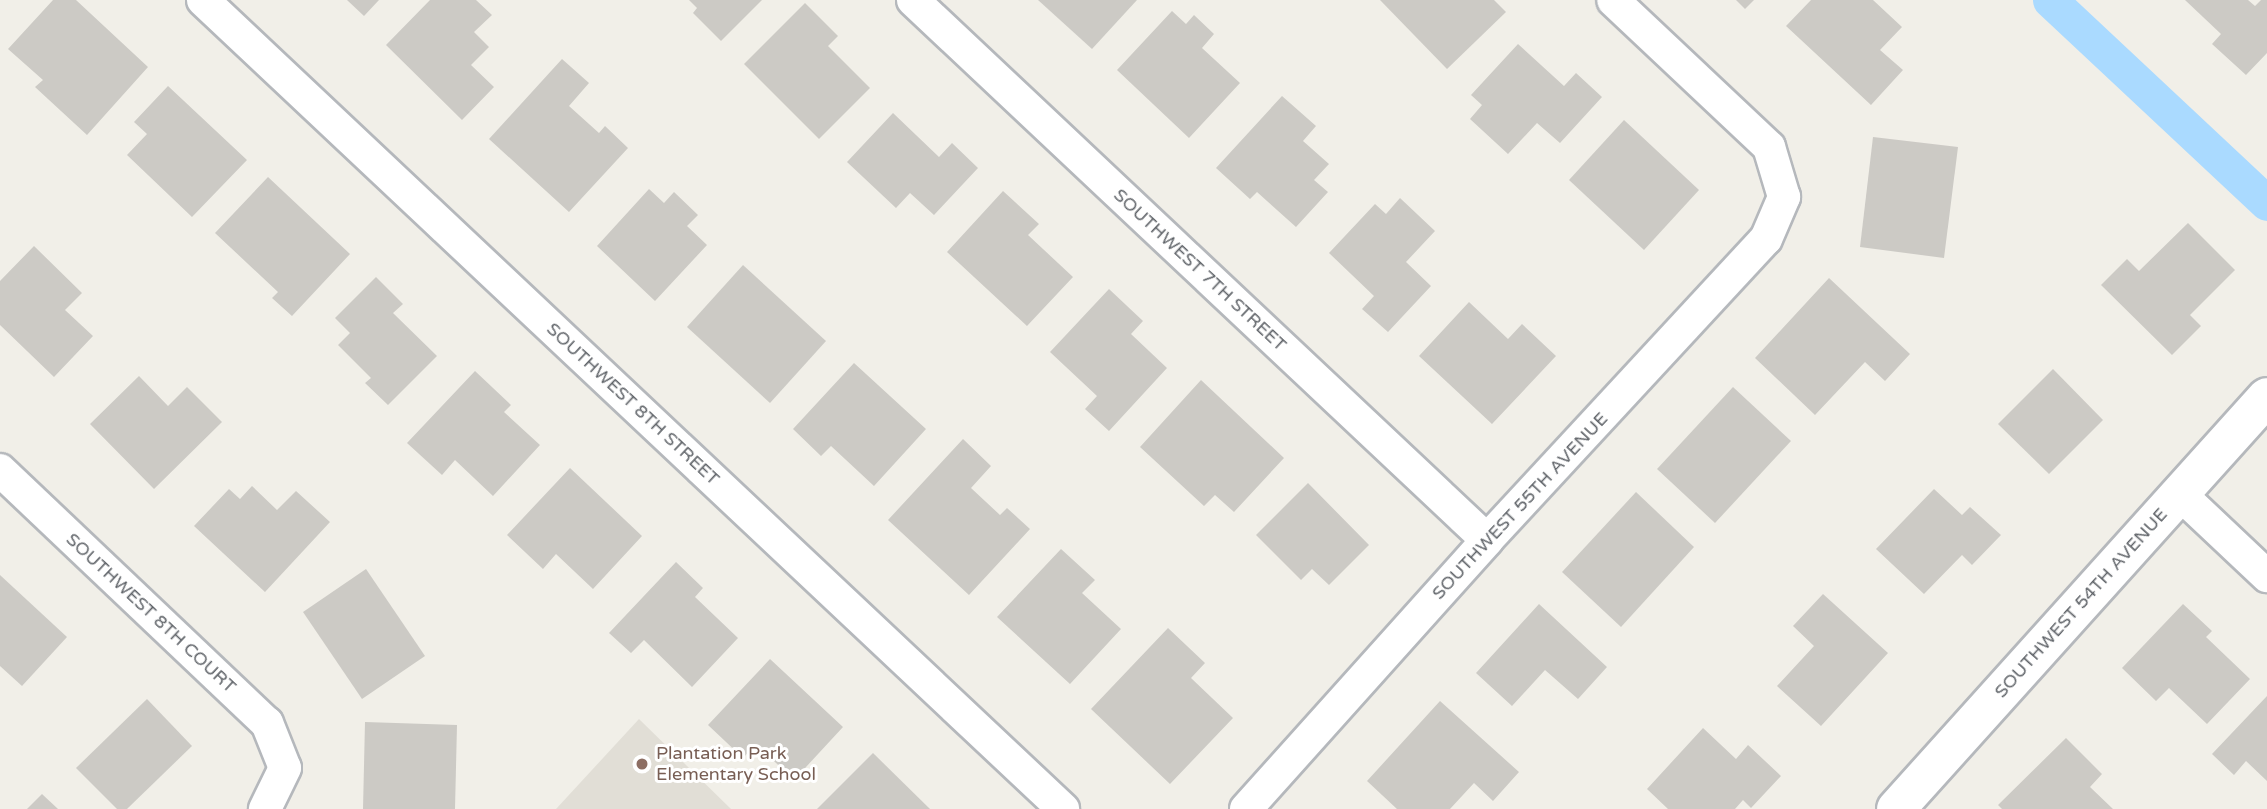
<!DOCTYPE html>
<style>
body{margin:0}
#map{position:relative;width:2267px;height:809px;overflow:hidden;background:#f1efe8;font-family:"Varela Round",sans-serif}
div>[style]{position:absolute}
.education>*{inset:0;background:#e1ded6}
.canal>*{height:35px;margin:-17.5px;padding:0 17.5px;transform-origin:17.5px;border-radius:17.5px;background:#aadaff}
.building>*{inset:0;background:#cccac5}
.roads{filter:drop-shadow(2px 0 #b5b8bc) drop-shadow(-2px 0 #b5b8bc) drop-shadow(0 2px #b5b8bc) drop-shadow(0 -2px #b5b8bc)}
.street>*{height:32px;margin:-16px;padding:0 16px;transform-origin:16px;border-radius:16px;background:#fff}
.secondary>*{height:38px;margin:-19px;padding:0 19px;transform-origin:19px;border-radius:19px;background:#fff}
.dots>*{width:19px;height:19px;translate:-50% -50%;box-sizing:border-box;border:4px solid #fff;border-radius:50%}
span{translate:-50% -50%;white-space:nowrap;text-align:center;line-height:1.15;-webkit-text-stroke:6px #fff;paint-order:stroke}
.street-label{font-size:18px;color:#5f6368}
.education-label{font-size:18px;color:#785e54}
.left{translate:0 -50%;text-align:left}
</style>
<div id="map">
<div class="education">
<div style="clip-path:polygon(639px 719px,731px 809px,556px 809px)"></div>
</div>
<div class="canal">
<div style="left:2050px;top:0;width:297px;rotate:43.1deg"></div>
</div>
<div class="building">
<div style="clip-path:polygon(53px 0,76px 0,148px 67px,87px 135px,35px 87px,43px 80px,8px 49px)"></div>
<div style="clip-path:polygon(347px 0,379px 0,364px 16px)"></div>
<div style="clip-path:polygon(430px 0,476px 0,492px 15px,474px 32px,489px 47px,471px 65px,494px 87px,462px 120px,386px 45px)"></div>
<div style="clip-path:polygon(689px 0,762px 0,721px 41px,693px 13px,697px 8px)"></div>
<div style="clip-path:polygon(1038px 0,1137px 0,1092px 49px)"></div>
<div style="clip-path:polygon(1380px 0,1494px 0,1506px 12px,1447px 69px)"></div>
<div style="clip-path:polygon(1736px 0,1754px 0,1745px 9px)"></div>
<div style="clip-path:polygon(1811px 0,1873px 0,1902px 27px,1880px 50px,1903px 70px,1871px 105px,1786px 26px)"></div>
<div style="clip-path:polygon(2185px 0,2248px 0,2255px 6px,2261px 0,2267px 0,2267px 53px,2246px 75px,2212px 44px,2221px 34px)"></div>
<div style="clip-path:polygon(805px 3px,838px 36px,828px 46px,870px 88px,819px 139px,744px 64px)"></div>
<div style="clip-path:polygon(1172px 11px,1186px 24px,1194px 15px,1214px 34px,1202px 48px,1240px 83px,1189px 138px,1117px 70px)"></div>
<div style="clip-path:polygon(1518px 44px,1564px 86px,1576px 73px,1602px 97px,1560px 143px,1537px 123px,1508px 154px,1470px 119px,1482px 105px,1471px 95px)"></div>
<div style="clip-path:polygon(562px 59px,589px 83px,569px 106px,599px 133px,605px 126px,628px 148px,569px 212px,489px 139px)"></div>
<div style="clip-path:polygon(168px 86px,247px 160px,192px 217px,127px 155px,147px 134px,134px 122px)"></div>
<div style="clip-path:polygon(1282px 96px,1316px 126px,1303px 141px,1329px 164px,1314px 180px,1328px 192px,1296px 227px,1257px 192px,1250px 199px,1216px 168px)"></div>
<div style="clip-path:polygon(893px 113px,939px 157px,952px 143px,978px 168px,934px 215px,910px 193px,896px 208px,847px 162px)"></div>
<div style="clip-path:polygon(1624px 120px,1699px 190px,1644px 250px,1569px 180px)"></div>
<div style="clip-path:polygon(1873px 137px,1958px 147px,1944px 258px,1860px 247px)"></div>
<div style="clip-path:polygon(268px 177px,350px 254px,292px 316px,272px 298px,278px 292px,215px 233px)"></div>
<div style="clip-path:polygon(649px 189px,664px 203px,674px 192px,698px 215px,687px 226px,707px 245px,655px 301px,597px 246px)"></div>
<div style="clip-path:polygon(1003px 191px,1039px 224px,1028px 235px,1073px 277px,1027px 326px,947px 252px)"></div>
<div style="clip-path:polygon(1400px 198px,1435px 231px,1406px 262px,1431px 286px,1388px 332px,1362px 309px,1374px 296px,1329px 253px,1375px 204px,1386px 214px)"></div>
<div style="clip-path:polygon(2188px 223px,2235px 270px,2190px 315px,2201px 326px,2172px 355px,2101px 285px,2127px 259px,2139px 271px)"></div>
<div style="clip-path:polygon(34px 246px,82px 293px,65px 310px,93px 336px,54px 377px,0 325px,0 281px)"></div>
<div style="clip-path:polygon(743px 265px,826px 341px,770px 403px,687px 327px)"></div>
<div style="clip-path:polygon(376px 277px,403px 304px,393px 313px,437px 356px,388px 405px,365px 383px,371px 378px,338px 345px,350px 333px,335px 318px)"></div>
<div style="clip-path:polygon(1829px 278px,1910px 354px,1885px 381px,1865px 362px,1815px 415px,1755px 358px)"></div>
<div style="clip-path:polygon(1109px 289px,1143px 321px,1131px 334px,1167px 368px,1109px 431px,1085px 409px,1097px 396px,1050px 352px)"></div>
<div style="clip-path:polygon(1469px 302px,1508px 339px,1522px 324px,1556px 356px,1492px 424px,1419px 356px)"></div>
<div style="clip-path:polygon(854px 363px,926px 429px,874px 486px,831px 446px,821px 456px,793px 429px)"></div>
<div style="clip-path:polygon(2053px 369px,2103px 420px,2049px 474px,1998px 424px)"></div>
<div style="clip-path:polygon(475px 371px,511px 405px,504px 412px,540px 445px,493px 496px,455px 460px,442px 475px,407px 443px)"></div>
<div style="clip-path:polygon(139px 376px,168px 406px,187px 387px,222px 422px,154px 489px,90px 424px)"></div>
<div style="clip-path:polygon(1201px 380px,1284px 458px,1234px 512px,1215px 495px,1204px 506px,1140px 447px)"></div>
<div style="clip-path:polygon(1733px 387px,1791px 441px,1715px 523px,1657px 469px)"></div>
<div style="clip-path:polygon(963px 439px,991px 466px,971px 488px,1000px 515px,1007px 508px,1030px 529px,969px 595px,888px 520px)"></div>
<div style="clip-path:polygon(570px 468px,642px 536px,593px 589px,556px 554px,543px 569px,507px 535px)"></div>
<div style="clip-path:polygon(1308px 483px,1369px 545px,1329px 585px,1312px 569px,1301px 580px,1256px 535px)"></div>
<div style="clip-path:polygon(252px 486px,277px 510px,296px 491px,330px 522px,265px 592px,194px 526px,229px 489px,240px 499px)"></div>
<div style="clip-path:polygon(1934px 489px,1962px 515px,1970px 507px,2001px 535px,1972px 565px,1962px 555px,1924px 594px,1876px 549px)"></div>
<div style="clip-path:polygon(1636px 492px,1694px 547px,1621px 627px,1562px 572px)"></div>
<div style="clip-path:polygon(1061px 549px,1095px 580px,1082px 593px,1121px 629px,1070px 684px,997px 617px)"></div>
<div style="clip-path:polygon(676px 562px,703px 588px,695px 597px,738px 638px,692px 687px,644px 640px,631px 653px,609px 633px)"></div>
<div style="clip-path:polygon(366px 569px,425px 656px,362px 699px,303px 612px)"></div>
<div style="clip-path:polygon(0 575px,67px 637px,22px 686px,0 666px)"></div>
<div style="clip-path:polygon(1823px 594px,1888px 653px,1821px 726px,1777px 686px,1814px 646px,1793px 626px)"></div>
<div style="clip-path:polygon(1539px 604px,1607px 667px,1578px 699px,1545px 670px,1512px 706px,1476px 673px)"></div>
<div style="clip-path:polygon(2183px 604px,2212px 631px,2206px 637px,2250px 679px,2207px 724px,2169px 688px,2156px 701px,2122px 668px)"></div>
<div style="clip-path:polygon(1168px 628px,1205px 663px,1191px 678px,1233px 718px,1170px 784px,1091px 709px)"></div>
<div style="clip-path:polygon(770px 659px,843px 727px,794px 780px,756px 744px,743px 758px,708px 725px)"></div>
<div style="clip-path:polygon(2267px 696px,2267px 781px,2246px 761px,2234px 775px,2212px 754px)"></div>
<div style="clip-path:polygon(147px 699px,192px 746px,127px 809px,117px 809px,76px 768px)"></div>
<div style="clip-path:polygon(1440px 701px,1519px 772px,1493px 801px,1474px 783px,1450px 809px,1397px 809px,1367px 781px)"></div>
<div style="clip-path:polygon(365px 722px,457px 725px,455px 809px,363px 809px)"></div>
<div style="clip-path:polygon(1703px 728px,1736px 759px,1748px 745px,1781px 776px,1751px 808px,1743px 800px,1735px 809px,1668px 809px,1647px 789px)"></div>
<div style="clip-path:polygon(2066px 738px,2102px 774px,2090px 787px,2113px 809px,2002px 809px,1998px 805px)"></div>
<div style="clip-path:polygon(873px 753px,930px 809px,817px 809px)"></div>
<div style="clip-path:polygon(42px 794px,58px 809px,27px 809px)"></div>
</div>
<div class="roads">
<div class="street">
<div style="left:203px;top:0;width:1181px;rotate:43.25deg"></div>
<div style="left:913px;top:0;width:788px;rotate:43.25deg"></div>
<div style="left:0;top:470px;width:368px;rotate:43.5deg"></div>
<div style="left:267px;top:723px;width:48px;rotate:68.2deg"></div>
<div style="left:285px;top:768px;width:46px;rotate:116deg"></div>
<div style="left:2180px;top:494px;width:120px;rotate:43.3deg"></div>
<div style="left:1246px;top:809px;width:361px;rotate:-48.1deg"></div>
<div style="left:1487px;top:540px;width:410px;rotate:-47.2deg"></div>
<div style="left:1766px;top:239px;width:46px;rotate:-66.8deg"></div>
<div style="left:1784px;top:197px;width:52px;rotate:-106.7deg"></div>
<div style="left:1769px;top:147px;width:214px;rotate:-136.7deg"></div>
</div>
<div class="secondary">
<div style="left:1896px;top:809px;width:554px;rotate:-48deg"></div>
</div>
</div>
<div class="dots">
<div style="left:642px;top:764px;background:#8d6e63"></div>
</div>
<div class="street-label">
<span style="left:1200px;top:270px;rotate:43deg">SOUTHWEST 7TH STREET</span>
<span style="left:633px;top:404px;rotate:43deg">SOUTHWEST 8TH STREET</span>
<span style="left:1520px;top:506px;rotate:-47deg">SOUTHWEST 55TH AVENUE</span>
<span style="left:2081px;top:603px;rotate:-48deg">SOUTHWEST 54TH AVENUE</span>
<span style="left:151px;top:613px;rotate:43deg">SOUTHWEST 8TH COURT</span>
</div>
<div class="education-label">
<span class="left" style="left:656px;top:764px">Plantation Park<br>Elementary School</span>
</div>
</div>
